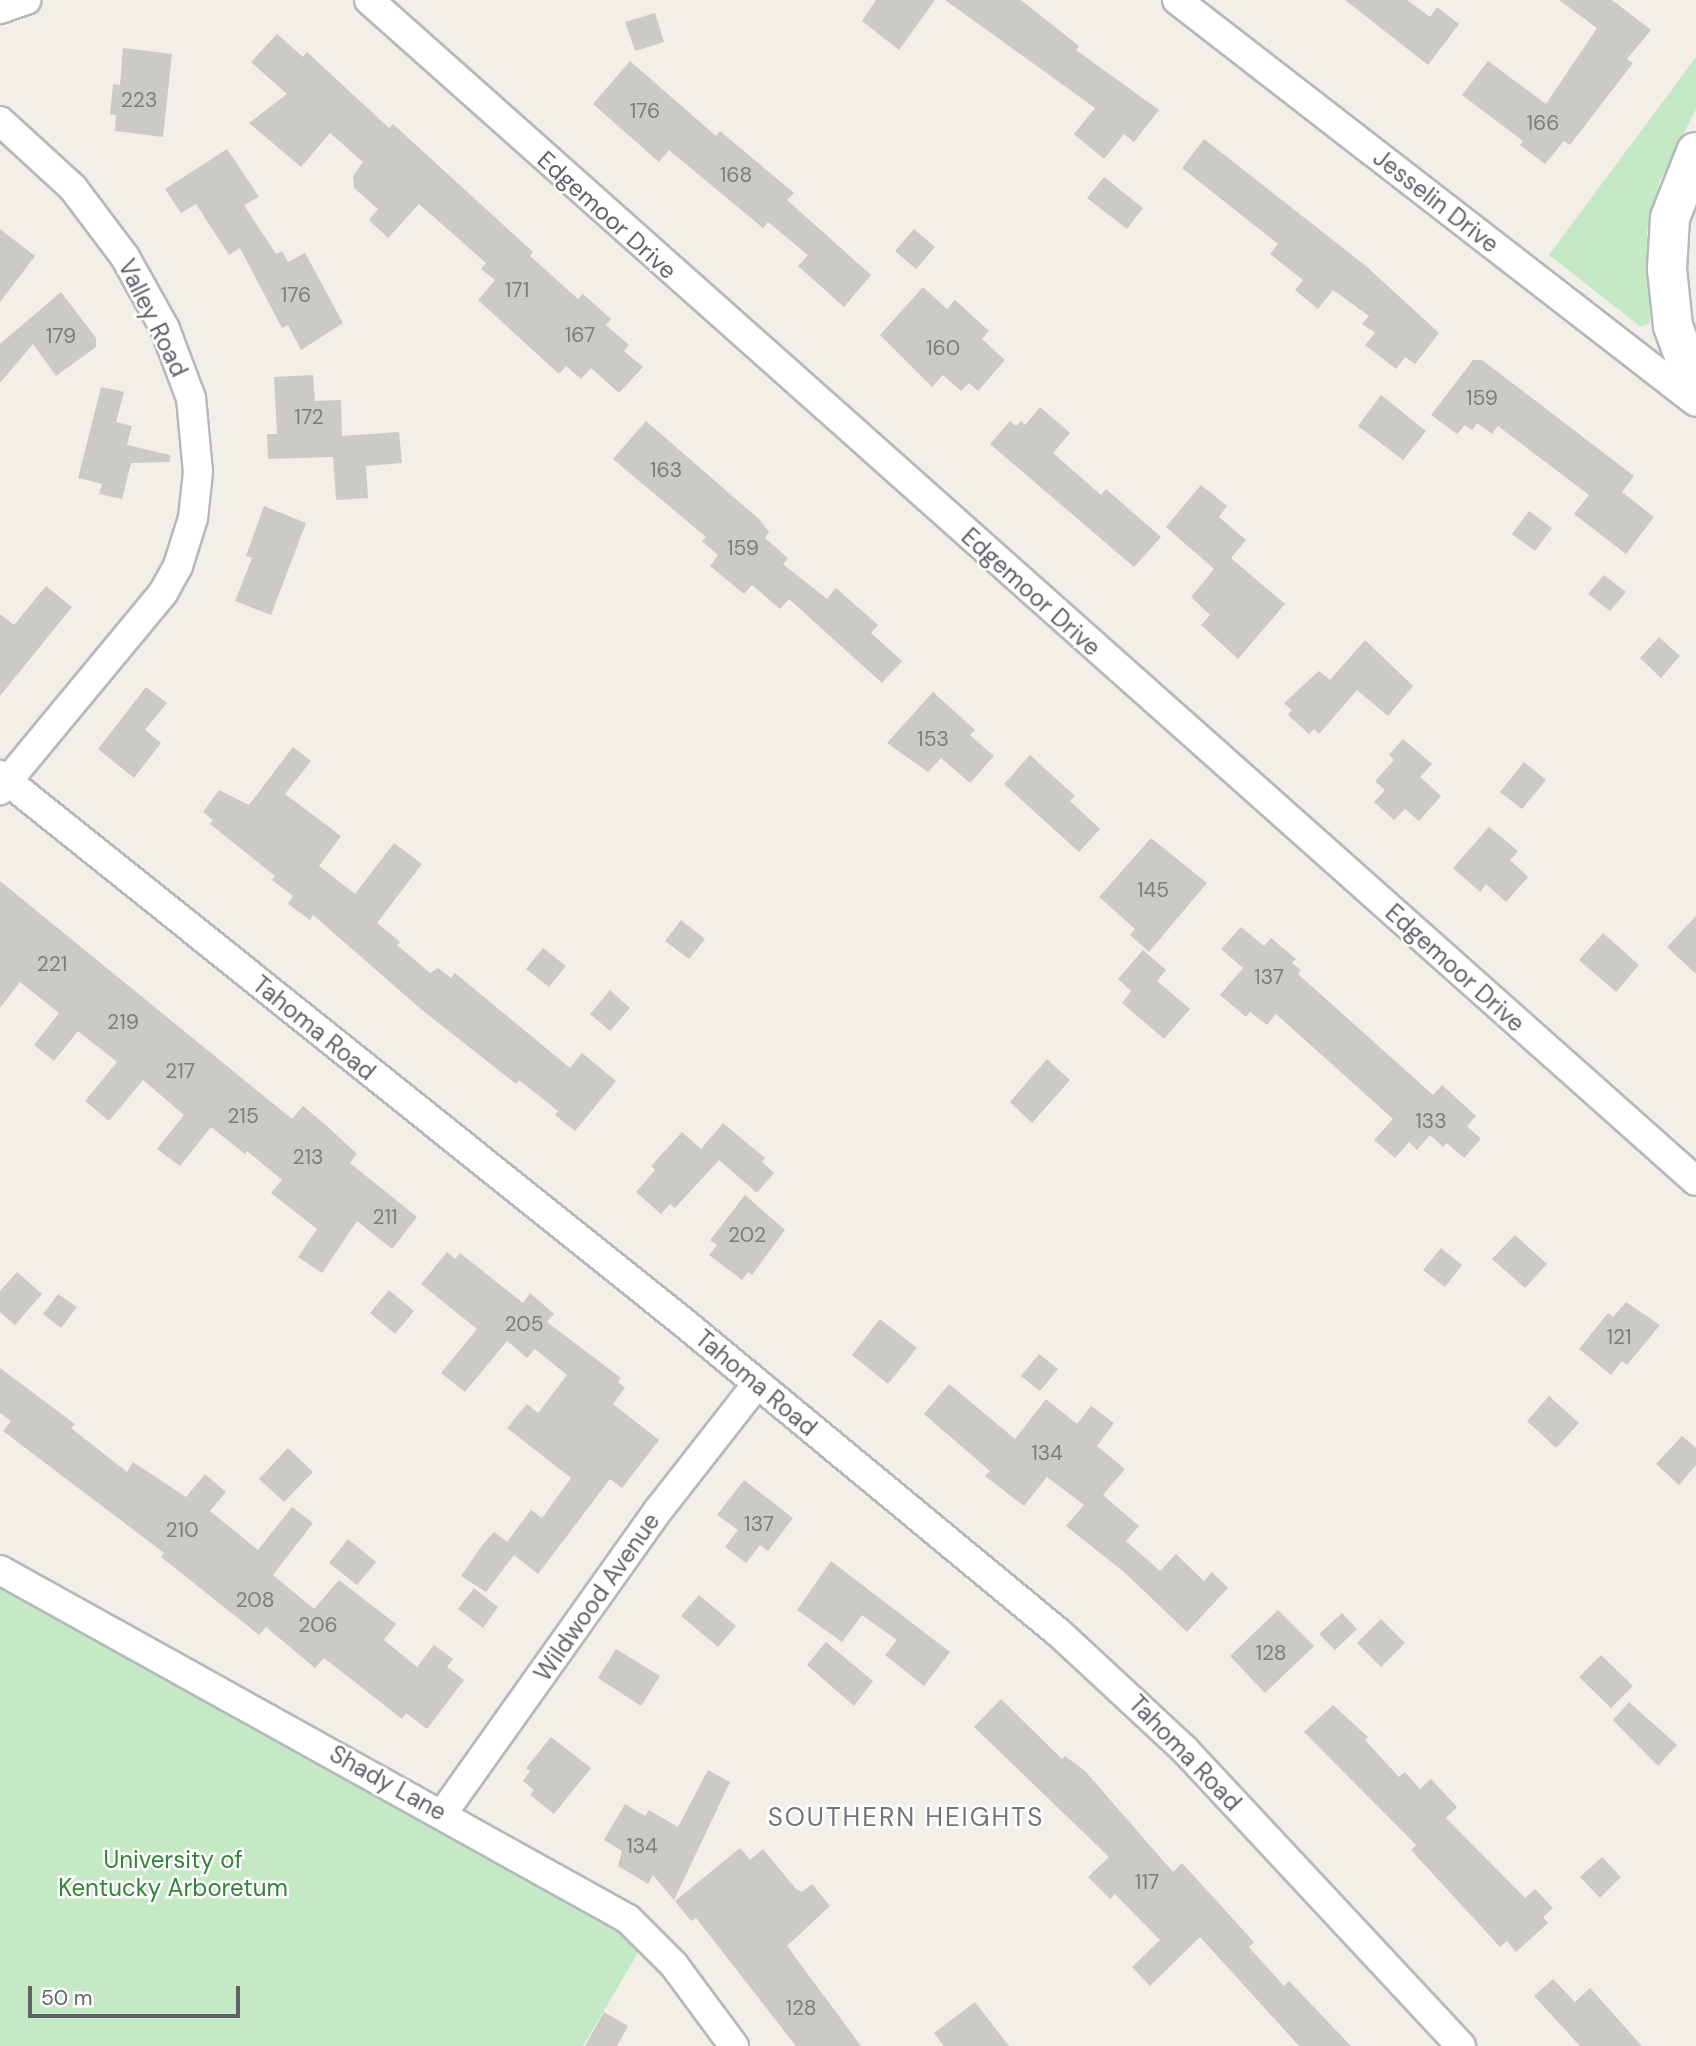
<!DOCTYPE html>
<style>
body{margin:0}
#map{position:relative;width:1696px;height:2046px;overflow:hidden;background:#f1efe8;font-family:"DM Sans",sans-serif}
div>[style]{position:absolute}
.green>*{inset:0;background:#c5e8c5}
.building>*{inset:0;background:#cccac5}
.roads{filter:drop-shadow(2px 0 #b5b8bc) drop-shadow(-2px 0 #b5b8bc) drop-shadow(0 2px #b5b8bc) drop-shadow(0 -2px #b5b8bc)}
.street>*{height:28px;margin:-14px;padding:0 14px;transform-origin:14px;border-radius:14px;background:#fff}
.secondary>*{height:38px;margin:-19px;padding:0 19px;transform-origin:19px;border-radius:19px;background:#fff}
span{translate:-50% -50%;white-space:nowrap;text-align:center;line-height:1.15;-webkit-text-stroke:5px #fff;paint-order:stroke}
.number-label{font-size:21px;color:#7a7d7f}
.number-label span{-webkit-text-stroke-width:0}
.street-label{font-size:24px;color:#5f6368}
.park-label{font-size:24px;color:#348238}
.neighbourhood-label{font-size:26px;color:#70757a;letter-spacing:2px}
.scale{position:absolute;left:28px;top:1986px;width:212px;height:32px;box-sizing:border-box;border:4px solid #5f6368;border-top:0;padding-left:9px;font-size:21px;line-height:24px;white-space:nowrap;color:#5f6368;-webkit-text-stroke:5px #fff;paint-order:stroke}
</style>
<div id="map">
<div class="green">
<div style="clip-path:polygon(1696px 57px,1696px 109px,1660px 181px,1647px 232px,1650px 323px,1641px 327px,1549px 255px)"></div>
<div style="clip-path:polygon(0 1580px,645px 1941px,583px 2046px,0 2046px)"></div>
</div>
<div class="building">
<div style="clip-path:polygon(876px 0,935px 0,899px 50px,862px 21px)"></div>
<div style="clip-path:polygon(945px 0,1021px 0,1079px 46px,1076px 50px,1159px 110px,1134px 142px,1124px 134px,1104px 159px,1074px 134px,1095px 108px)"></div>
<div style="clip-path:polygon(1345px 0,1407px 0,1430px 17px,1437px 7px,1459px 24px,1428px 65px)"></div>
<div style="clip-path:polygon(1559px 0,1612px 0,1651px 30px,1627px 59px,1633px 63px,1570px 145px,1564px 141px,1545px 164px,1520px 145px,1523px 141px,1462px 95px,1488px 61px,1546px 104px,1597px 28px)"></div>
<div style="clip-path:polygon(655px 13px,664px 42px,635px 51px,625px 22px)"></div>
<div style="clip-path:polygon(277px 34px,303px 57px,307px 52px,389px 128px,393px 124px,533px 252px,530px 256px,578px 299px,583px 294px,611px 319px,606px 325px,629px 345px,624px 351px,643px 367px,619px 393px,591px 368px,581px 379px,566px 366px,559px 374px,478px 300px,495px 280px,481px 269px,486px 263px,419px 204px,388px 238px,369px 220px,378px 209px,354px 188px,353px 176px,363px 162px,330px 133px,301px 167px,249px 123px,287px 94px,251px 62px)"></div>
<div style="clip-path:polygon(123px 48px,172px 54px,163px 137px,115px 131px,116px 115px,110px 114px,113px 84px,120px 85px)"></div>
<div style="clip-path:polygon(630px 61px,716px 136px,720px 131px,794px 193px,787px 200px,871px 275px,844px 307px,798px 266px,808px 255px,768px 222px,763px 228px,669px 150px,659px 162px,593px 104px)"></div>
<div style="clip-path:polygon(1204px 139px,1366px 266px,1439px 333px,1415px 364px,1405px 357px,1396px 369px,1365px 345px,1375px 333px,1362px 324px,1369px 316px,1333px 290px,1318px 309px,1295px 290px,1303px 280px,1270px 254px,1278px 244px,1182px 168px)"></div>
<div style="clip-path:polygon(227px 149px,259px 197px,244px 205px,276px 254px,282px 251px,288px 262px,305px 253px,343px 323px,301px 350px,288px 325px,282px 328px,240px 248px,229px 255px,196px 204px,181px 213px,165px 189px)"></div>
<div style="clip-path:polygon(1104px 177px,1143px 208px,1127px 229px,1087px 198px)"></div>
<div style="clip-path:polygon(0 229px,35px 256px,0 302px)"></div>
<div style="clip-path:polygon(914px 229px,935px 247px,916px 269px,895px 251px)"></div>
<div style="clip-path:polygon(923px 287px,947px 309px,955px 300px,989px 331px,982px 339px,1005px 360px,978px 391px,969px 383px,961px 391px,943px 375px,932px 387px,880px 335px)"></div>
<div style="clip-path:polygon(61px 292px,96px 338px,96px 347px,56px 376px,33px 344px,0 383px,0 344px)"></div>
<div style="clip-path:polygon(1473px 360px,1482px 360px,1634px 476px,1622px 492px,1654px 517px,1626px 554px,1574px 514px,1589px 495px,1498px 426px,1492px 434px,1477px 423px,1472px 430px,1465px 425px,1457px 434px,1431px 415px)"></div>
<div style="clip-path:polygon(313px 375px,315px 401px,341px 400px,342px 436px,399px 432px,402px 463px,366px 466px,368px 498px,336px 500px,333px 457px,268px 459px,267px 434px,277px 434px,274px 377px)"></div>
<div style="clip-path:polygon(101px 387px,124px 392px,116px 422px,132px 426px,127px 445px,170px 455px,170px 462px,131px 463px,122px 499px,99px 494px,102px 484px,78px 478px)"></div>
<div style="clip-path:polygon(1381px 395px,1426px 431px,1403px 460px,1358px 426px)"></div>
<div style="clip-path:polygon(1040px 407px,1070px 433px,1053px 453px,1101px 495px,1106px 489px,1161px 537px,1134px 567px,990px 444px,1010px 421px,1016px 426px,1021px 421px,1025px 425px)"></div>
<div style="clip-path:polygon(646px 421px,760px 520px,769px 532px,765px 538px,788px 558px,783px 564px,827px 599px,836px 588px,878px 625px,871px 633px,902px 661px,882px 683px,789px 599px,780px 609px,752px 585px,744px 594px,710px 566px,718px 555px,702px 541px,706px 537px,613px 459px)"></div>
<div style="clip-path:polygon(1201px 485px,1227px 506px,1219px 517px,1246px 540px,1231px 558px,1285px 604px,1238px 659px,1201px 625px,1210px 615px,1191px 597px,1214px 569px,1166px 527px)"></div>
<div style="clip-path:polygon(264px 506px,306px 523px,271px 615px,235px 601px,252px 558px,246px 556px)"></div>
<div style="clip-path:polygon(1529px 511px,1552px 528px,1535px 551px,1512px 534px)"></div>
<div style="clip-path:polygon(1604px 575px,1626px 592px,1610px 611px,1588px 594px)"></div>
<div style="clip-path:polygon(46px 586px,72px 607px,0 696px,0 614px,14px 625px)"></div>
<div style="clip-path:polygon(1659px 637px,1680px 656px,1661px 678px,1640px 658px)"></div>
<div style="clip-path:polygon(1365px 640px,1413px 686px,1388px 716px,1357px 690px,1319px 734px,1314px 729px,1309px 734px,1288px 715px,1292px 710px,1284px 703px,1319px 671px,1330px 680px)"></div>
<div style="clip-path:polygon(146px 687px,167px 703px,145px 730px,161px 743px,134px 778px,98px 749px)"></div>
<div style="clip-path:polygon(933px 692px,975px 730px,970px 735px,994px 756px,970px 783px,941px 758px,928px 772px,887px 743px)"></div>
<div style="clip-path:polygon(1403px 739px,1432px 764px,1420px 777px,1441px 796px,1419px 821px,1405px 809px,1394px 820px,1374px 802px,1385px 790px,1375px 781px,1394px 760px,1389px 755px)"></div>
<div style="clip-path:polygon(293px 747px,311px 761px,285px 794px,341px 836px,319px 866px,355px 894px,394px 843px,422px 864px,377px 923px,400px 942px,397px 945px,430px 973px,438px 968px,451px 978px,455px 973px,570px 1068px,582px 1053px,616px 1081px,575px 1131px,555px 1115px,558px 1111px,519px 1080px,516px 1084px,422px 1010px,313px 915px,310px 920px,288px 904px,293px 896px,272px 880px,275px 876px,210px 824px,213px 820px,203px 812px,219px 790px,249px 805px)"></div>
<div style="clip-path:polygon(1030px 755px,1075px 796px,1070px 801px,1100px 829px,1079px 852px,1004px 784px)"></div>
<div style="clip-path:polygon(1524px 762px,1546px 780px,1522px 809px,1500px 792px)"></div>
<div style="clip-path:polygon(1489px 827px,1518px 851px,1510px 860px,1528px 877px,1506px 902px,1486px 884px,1480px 892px,1453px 868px)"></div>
<div style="clip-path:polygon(1151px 838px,1207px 883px,1149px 952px,1130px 935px,1135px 929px,1099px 897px)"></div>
<div style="clip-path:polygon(0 881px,292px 1119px,303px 1106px,327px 1126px,357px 1154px,350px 1163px,417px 1217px,392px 1249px,357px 1221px,322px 1273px,298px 1257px,317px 1229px,271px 1193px,282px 1180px,247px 1151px,245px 1154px,211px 1127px,180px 1166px,157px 1149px,184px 1115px,143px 1080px,109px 1121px,85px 1101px,117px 1062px,78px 1031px,54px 1061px,34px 1045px,59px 1013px,20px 982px,0 1008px)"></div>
<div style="clip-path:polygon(1696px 916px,1696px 974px,1667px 947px)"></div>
<div style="clip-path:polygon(681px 920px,705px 939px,689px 959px,665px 941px)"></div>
<div style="clip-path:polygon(1241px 927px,1264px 946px,1271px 938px,1296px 959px,1292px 963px,1301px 970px,1298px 974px,1433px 1095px,1442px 1085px,1476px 1116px,1467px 1126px,1481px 1139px,1464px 1158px,1447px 1143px,1443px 1147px,1430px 1135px,1417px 1150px,1409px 1142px,1395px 1158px,1374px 1140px,1393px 1119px,1276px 1014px,1267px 1025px,1250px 1012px,1246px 1017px,1220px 995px,1243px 968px,1221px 949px)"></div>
<div style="clip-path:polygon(1603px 933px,1639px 965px,1616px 992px,1579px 960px)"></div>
<div style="clip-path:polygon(543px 948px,566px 966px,549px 987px,526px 969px)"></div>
<div style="clip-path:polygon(1143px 950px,1166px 970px,1157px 981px,1190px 1009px,1164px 1039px,1122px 1003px,1131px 991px,1118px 979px)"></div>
<div style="clip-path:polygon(610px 990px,630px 1008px,610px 1031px,590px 1014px)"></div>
<div style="clip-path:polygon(1047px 1059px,1070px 1080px,1032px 1123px,1010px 1102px)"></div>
<div style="clip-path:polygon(723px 1123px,765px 1158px,762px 1162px,774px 1173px,757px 1193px,719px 1160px,675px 1208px,670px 1204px,661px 1214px,636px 1192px,655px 1170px,651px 1166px,682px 1132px,701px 1149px)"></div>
<div style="clip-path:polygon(745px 1195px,785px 1230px,752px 1275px,748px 1272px,742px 1280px,709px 1255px,717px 1245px,710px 1240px)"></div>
<div style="clip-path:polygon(1515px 1235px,1547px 1264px,1525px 1288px,1492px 1259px)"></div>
<div style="clip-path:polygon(1441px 1248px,1462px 1265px,1445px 1287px,1423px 1270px)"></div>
<div style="clip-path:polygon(447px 1252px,455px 1259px,460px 1253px,523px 1303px,530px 1293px,554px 1314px,547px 1322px,621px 1378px,618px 1382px,625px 1388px,613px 1404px,659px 1440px,622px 1488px,610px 1479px,538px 1574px,514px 1555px,486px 1592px,461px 1576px,483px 1544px,494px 1532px,507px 1542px,531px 1510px,542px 1518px,571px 1478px,507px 1428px,527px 1404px,538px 1413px,567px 1375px,535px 1349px,527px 1358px,507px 1341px,465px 1392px,441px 1373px,477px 1329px,421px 1284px)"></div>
<div style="clip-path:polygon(17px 1272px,42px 1294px,15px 1325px,0 1312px,0 1291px)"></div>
<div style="clip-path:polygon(389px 1290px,414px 1311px,395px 1334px,370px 1313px)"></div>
<div style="clip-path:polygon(58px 1294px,77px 1307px,61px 1328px,43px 1314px)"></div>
<div style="clip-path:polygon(1626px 1302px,1660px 1325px,1627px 1365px,1622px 1361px,1611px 1375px,1579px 1349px,1608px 1313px,1613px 1317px)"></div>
<div style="clip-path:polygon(880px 1319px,917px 1348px,888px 1384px,852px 1355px)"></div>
<div style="clip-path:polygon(1039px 1354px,1058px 1369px,1040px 1391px,1021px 1376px)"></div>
<div style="clip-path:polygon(0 1368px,75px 1424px,71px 1428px,127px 1472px,133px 1462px,186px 1497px,205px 1474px,226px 1492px,210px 1511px,258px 1550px,292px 1507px,313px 1523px,273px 1575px,314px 1609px,339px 1580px,396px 1624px,384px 1640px,417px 1667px,434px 1645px,453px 1659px,447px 1667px,464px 1680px,427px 1729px,406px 1713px,402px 1719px,324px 1658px,315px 1668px,266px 1627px,259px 1635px,161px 1557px,164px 1553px,3px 1431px,11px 1421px,0 1413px)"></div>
<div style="clip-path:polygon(949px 1384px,1015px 1439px,1046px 1399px,1077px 1424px,1091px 1406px,1114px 1423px,1097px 1446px,1125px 1469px,1103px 1495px,1139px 1526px,1126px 1541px,1160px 1571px,1176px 1554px,1204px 1581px,1212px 1572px,1228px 1588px,1187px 1632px,1124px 1572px,1066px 1526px,1084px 1505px,1047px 1477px,1024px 1506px,985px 1476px,990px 1471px,924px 1414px)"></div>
<div style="clip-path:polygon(1549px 1396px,1579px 1423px,1556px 1448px,1527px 1421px)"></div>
<div style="clip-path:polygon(1682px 1436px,1696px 1448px,1696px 1465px,1679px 1485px,1656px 1464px)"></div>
<div style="clip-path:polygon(288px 1448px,313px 1472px,284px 1502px,259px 1479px)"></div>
<div style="clip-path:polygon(744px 1480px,793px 1518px,768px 1551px,760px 1545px,746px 1563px,725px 1547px,738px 1530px,717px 1515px)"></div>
<div style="clip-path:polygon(348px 1539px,376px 1562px,357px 1585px,329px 1563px)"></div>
<div style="clip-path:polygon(831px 1561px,950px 1652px,924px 1686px,885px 1655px,897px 1640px,862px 1615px,842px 1642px,797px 1610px)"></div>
<div style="clip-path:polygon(474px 1588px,498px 1607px,483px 1628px,458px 1609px)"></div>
<div style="clip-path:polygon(699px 1595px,736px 1626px,718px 1647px,681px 1616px)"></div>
<div style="clip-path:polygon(1278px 1610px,1314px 1646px,1265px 1693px,1230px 1656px)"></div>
<div style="clip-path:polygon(1342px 1613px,1357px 1629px,1335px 1650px,1319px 1634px)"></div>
<div style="clip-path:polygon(1381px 1619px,1405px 1643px,1381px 1667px,1357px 1643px)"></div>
<div style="clip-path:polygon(826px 1642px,873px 1681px,854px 1706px,807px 1665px)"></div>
<div style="clip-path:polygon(616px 1649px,660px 1676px,641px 1706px,598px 1678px)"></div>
<div style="clip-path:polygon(1601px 1655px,1633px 1686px,1611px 1708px,1579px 1677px)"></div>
<div style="clip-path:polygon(1001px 1699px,1062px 1759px,1065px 1756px,1085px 1771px,1173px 1872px,1182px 1863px,1254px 1942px,1249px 1947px,1284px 1986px,1289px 1981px,1351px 2046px,1299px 2046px,1200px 1937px,1150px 1986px,1132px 1967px,1160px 1940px,1115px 1894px,1110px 1899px,1088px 1877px,1109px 1857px,974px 1727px)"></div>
<div style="clip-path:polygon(1629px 1702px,1677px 1745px,1658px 1766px,1613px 1720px)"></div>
<div style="clip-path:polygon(1333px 1705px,1368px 1737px,1365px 1740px,1399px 1777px,1405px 1772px,1420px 1789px,1431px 1779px,1457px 1807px,1446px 1818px,1525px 1898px,1535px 1889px,1553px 1908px,1543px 1917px,1548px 1923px,1516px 1952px,1507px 1941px,1500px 1947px,1411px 1850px,1416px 1845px,1304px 1732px)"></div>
<div style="clip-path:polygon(551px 1737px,591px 1768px,554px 1814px,530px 1795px,534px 1790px,523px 1781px,530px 1771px,526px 1768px)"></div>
<div style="clip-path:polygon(708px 1770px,730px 1782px,674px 1900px,653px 1875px,648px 1884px,618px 1866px,622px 1851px,604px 1840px,625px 1804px,645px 1816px,649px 1810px,678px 1827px)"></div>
<div style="clip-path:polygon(740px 1848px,750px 1860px,763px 1849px,796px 1889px,802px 1892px,812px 1884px,830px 1906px,787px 1946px,861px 2046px,796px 2046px,696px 1918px,691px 1921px,675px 1901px)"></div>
<div style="clip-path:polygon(1602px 1857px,1621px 1877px,1600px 1898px,1580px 1877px)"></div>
<div style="clip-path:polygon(1553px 1979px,1575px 2002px,1590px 1988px,1642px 2046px,1580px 2046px,1534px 1996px)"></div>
<div style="clip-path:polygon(975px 2002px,1009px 2046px,944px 2046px,934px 2033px)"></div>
<div style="clip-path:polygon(604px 2012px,628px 2026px,617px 2046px,585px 2046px)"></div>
</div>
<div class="roads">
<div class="street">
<div style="left:369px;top:0;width:1776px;rotate:41.67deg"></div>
<div style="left:1177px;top:0;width:656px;rotate:37.76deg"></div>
<div style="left:0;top:9px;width:28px;rotate:-19deg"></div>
<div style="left:0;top:121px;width:99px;rotate:42.5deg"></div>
<div style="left:73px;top:188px;width:86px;rotate:53deg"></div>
<div style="left:125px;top:257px;width:82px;rotate:60.9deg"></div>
<div style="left:165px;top:329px;width:74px;rotate:69.4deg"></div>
<div style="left:191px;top:398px;width:74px;rotate:84.6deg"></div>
<div style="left:198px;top:472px;width:46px;rotate:96.2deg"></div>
<div style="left:193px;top:518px;width:50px;rotate:107.4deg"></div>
<div style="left:178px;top:566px;width:31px;rotate:119deg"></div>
<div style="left:163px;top:593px;width:256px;rotate:129.6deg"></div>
<div style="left:0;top:775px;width:875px;rotate:38.69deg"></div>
<div style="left:683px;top:1322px;width:487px;rotate:39.6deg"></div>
<div style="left:1058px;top:1632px;width:172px;rotate:42.9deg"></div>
<div style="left:1184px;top:1749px;width:406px;rotate:47deg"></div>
<div style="left:0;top:1570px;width:718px;rotate:29.06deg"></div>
<div style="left:628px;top:1919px;width:65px;rotate:45deg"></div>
<div style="left:674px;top:1965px;width:101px;rotate:53.5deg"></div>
<div style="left:443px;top:1813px;width:374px;rotate:-54.6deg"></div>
<div style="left:660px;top:1508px;width:156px;rotate:-52deg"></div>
</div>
<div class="secondary">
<div style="left:1696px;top:152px;width:71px;rotate:111.5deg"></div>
<div style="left:1670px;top:218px;width:51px;rotate:93.4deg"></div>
<div style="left:1667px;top:269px;width:57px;rotate:84deg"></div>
<div style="left:1673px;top:326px;width:67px;rotate:69.9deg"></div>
</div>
</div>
<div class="number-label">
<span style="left:139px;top:100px">223</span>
<span style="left:645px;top:111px">176</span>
<span style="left:1543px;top:123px">166</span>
<span style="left:736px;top:175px">168</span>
<span style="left:517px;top:290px">171</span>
<span style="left:296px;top:295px">176</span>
<span style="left:580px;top:335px">167</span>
<span style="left:61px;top:336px">179</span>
<span style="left:943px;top:348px">160</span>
<span style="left:1482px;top:398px">159</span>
<span style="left:309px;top:417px">172</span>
<span style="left:666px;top:470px">163</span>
<span style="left:743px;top:548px">159</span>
<span style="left:933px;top:739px">153</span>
<span style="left:1153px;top:890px">145</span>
<span style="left:52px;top:964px">221</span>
<span style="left:1269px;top:977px">137</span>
<span style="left:123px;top:1022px">219</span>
<span style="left:180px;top:1071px">217</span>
<span style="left:243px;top:1116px">215</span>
<span style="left:1431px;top:1121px">133</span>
<span style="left:308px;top:1157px">213</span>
<span style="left:385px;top:1217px">211</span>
<span style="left:747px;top:1235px">202</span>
<span style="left:524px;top:1324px">205</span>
<span style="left:1619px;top:1337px">121</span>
<span style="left:1047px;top:1453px">134</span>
<span style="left:759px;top:1524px">137</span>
<span style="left:182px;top:1530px">210</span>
<span style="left:255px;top:1600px">208</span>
<span style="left:318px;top:1625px">206</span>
<span style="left:1271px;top:1653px">128</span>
<span style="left:642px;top:1846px">134</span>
<span style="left:1147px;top:1882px">117</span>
<span style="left:801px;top:2008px">128</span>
</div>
<div class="street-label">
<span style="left:1436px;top:201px;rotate:38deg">Jesselin Drive</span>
<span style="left:607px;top:215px;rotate:42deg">Edgemoor Drive</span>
<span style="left:153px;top:318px;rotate:64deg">Valley Road</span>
<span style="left:1031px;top:592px;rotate:42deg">Edgemoor Drive</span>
<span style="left:1455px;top:968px;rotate:42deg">Edgemoor Drive</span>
<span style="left:314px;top:1028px;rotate:39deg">Tahoma Road</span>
<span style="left:756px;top:1383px;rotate:40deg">Tahoma Road</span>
<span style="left:597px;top:1597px;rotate:-55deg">Wildwood Avenue</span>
<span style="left:1185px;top:1753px;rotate:46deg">Tahoma Road</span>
<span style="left:388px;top:1783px;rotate:29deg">Shady Lane</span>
</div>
<div class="park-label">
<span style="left:173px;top:1874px">University of<br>Kentucky Arboretum</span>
</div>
<div class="neighbourhood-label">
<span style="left:906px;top:1818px">SOUTHERN HEIGHTS</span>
</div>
<div class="scale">50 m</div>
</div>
